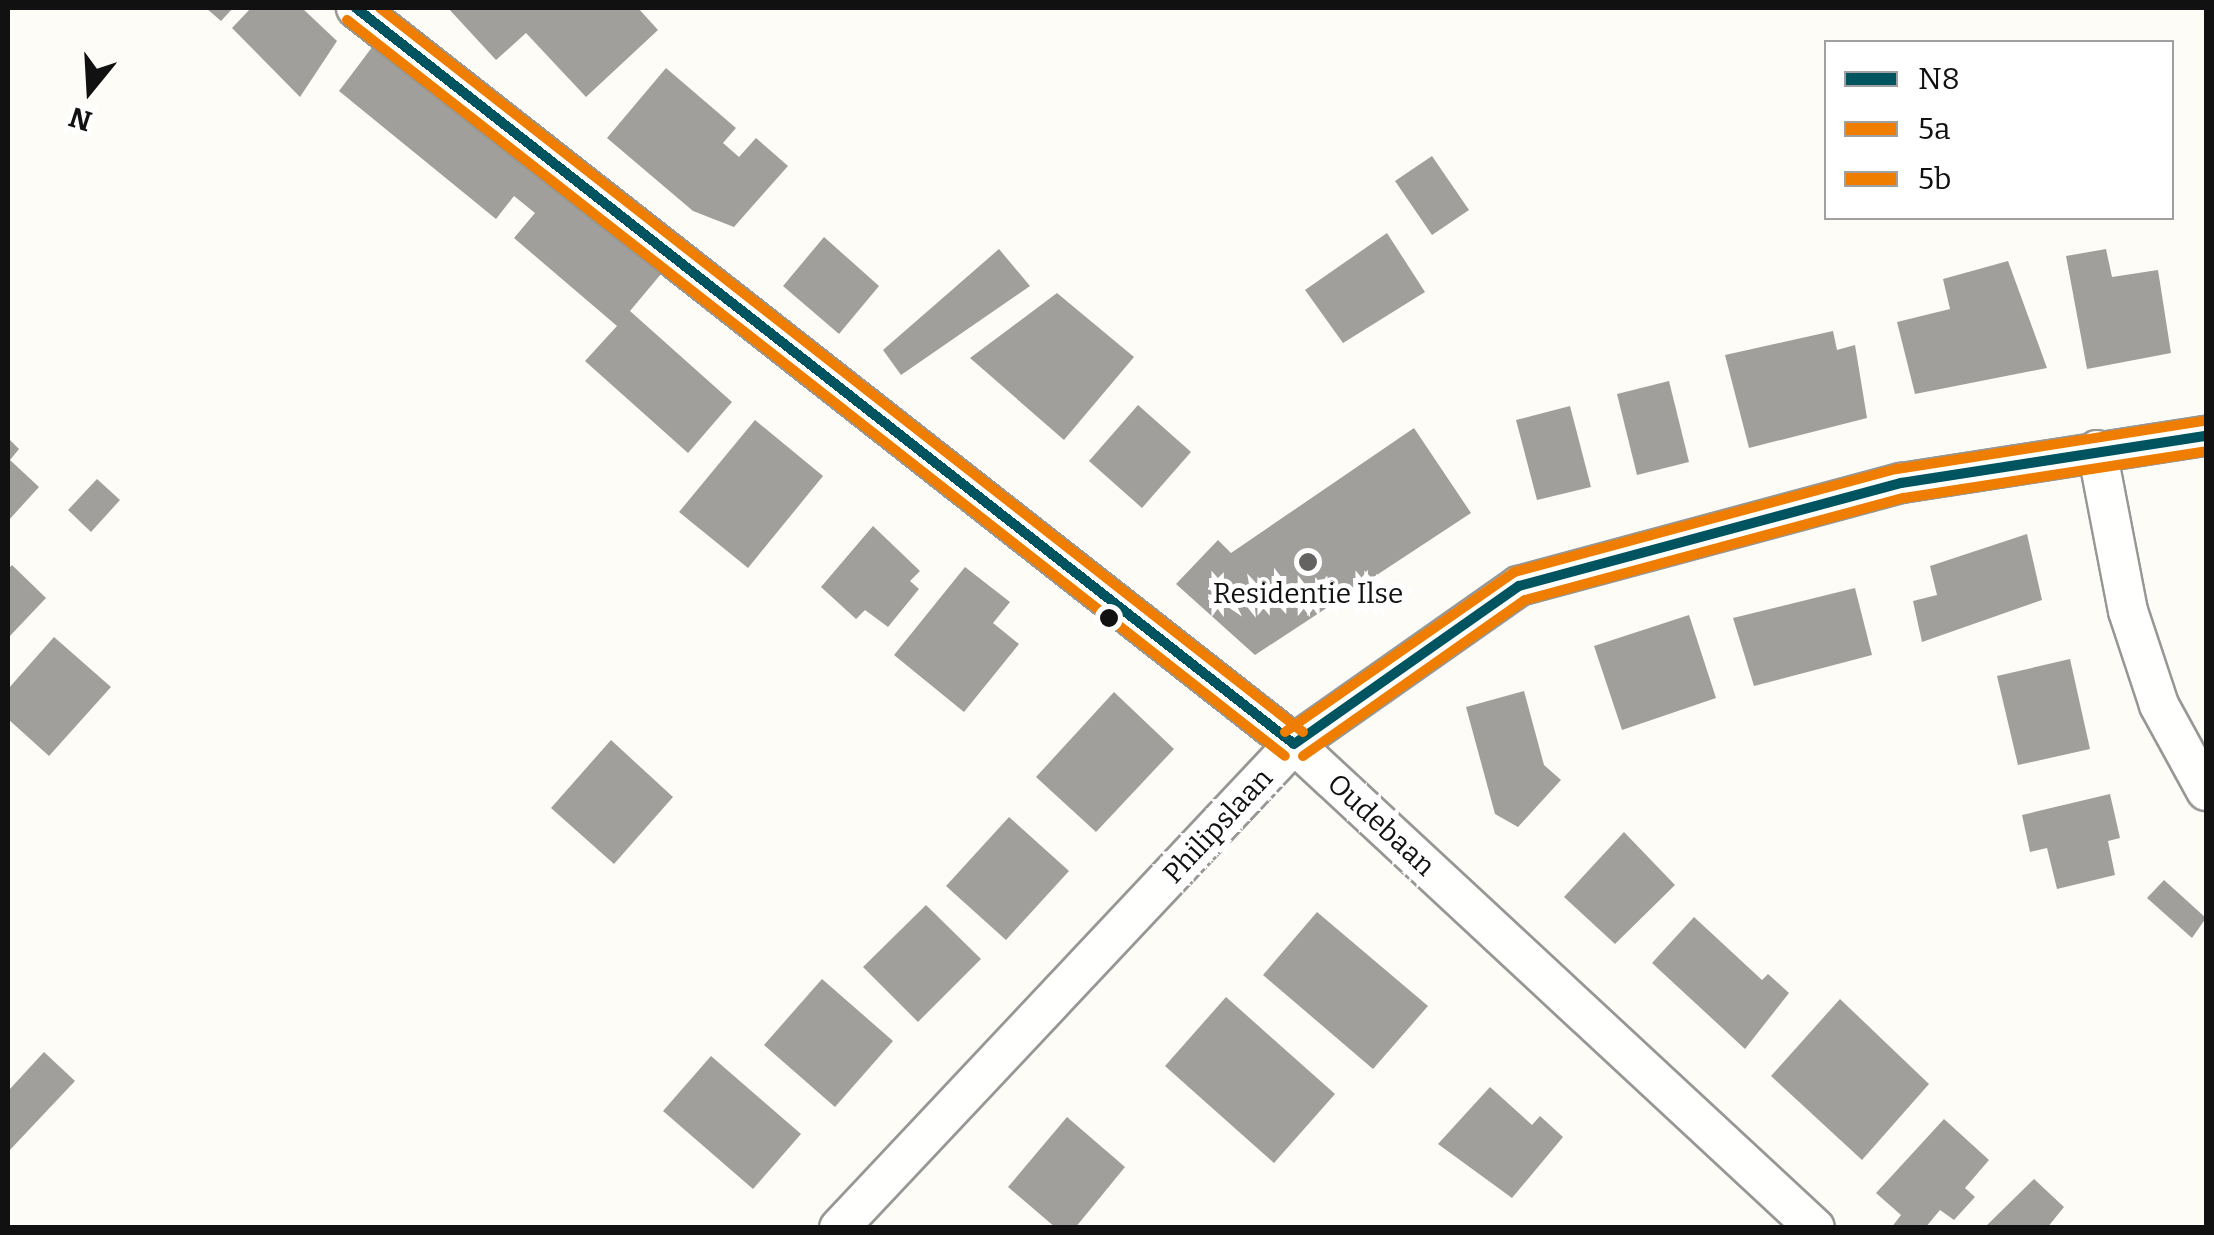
<!DOCTYPE html>
<style>
body{margin:0}
#map{position:relative;width:2214px;height:1235px;overflow:hidden;background:#fdfcf7;font-family:Bitter,serif}
div>[style]{position:absolute}
.building>*{inset:0;background:#a19f9c}
.roads{filter:drop-shadow(2px 0 #979795) drop-shadow(-2px 0 #979795) drop-shadow(0 2px #979795) drop-shadow(0 -2px #979795)}
.minor>*{height:38px;margin:-19px;padding:0 19px;transform-origin:19px;border-radius:19px;background:#fffffe}
.bus-1>*{height:10px;margin:-5px;padding:0 5px;transform-origin:5px;border-radius:5px;background:#005460}
.bus-2>*{height:10px;margin:-5px;padding:0 5px;transform-origin:5px;border-radius:5px;background:#ef7d00}
.bus-3>*{height:10px;margin:-5px;padding:0 5px;transform-origin:5px;border-radius:5px;background:#ef7d00}
.dots>*{width:28px;height:28px;translate:-50% -50%;box-sizing:border-box;border:5px solid #fff;border-radius:50%}
span{translate:-50% -50%;white-space:nowrap;text-align:center;line-height:1.15;-webkit-text-stroke:10px #fff;paint-order:stroke}
.poi-label{font-size:28px;color:#111}
.street-label{font-size:28px;color:#111}
.frame{position:absolute;inset:0;border:10px solid #111;pointer-events:none}
.legend{position:absolute;left:1824px;top:40px;width:350px;height:180px;box-sizing:border-box;background:#fff;border:2px solid #a0a0a0;margin:0;padding:12px 18px;list-style:none;font-size:30px;color:#111}
.legend li{display:flex;align-items:center;gap:20px;height:50px}
.legend b{width:50px;border:2px solid #a0a0a0}
.north{position:absolute;left:40px;top:40px;width:100px;height:100px;-webkit-text-stroke:8px #fff;paint-order:stroke;rotate:198deg;font-size:28px;font-weight:700;line-height:40px;text-align:center;color:#111}
.north::after{content:'';display:block;margin:auto;width:35px;height:45px;background:#111;clip-path:polygon(50% 0,100% 100%,50% 72%,0 100%)}
</style>
<div id="map">
<div class="building">
<div style="clip-path:polygon(206px 8px,233px 8px,221px 21px)"></div>
<div style="clip-path:polygon(251px 8px,302px 8px,337px 41px,300px 97px,232px 28px)"></div>
<div style="clip-path:polygon(448px 8px,638px 8px,658px 30px,586px 97px,526px 33px,496px 60px)"></div>
<div style="clip-path:polygon(373px 46px,661px 274px,630px 311px,732px 402px,688px 453px,585px 361px,617px 326px,514px 238px,535px 213px,514px 196px,496px 219px,339px 91px)"></div>
<div style="clip-path:polygon(666px 68px,736px 128px,723px 143px,739px 157px,756px 138px,788px 166px,734px 227px,693px 211px,607px 138px)"></div>
<div style="clip-path:polygon(1432px 156px,1469px 210px,1432px 235px,1395px 181px)"></div>
<div style="clip-path:polygon(1387px 233px,1425px 292px,1343px 343px,1305px 290px)"></div>
<div style="clip-path:polygon(824px 237px,879px 286px,839px 334px,783px 286px)"></div>
<div style="clip-path:polygon(999px 249px,1030px 286px,901px 375px,883px 350px)"></div>
<div style="clip-path:polygon(2106px 249px,2112px 277px,2158px 270px,2171px 353px,2087px 369px,2066px 256px)"></div>
<div style="clip-path:polygon(2008px 261px,2047px 368px,1915px 394px,1897px 322px,1950px 309px,1943px 279px)"></div>
<div style="clip-path:polygon(1057px 293px,1134px 357px,1064px 440px,970px 358px)"></div>
<div style="clip-path:polygon(1833px 331px,1837px 350px,1855px 345px,1867px 418px,1749px 448px,1725px 355px)"></div>
<div style="clip-path:polygon(1669px 381px,1689px 462px,1637px 475px,1617px 394px)"></div>
<div style="clip-path:polygon(1138px 405px,1191px 452px,1142px 508px,1089px 461px)"></div>
<div style="clip-path:polygon(1570px 406px,1591px 487px,1537px 500px,1516px 420px)"></div>
<div style="clip-path:polygon(755px 420px,823px 476px,748px 568px,679px 512px)"></div>
<div style="clip-path:polygon(1414px 428px,1471px 513px,1255px 655px,1176px 584px,1218px 540px,1231px 553px)"></div>
<div style="clip-path:polygon(8px 438px,19px 449px,10px 460px,39px 487px,8px 521px)"></div>
<div style="clip-path:polygon(97px 479px,120px 500px,91px 532px,68px 510px)"></div>
<div style="clip-path:polygon(873px 526px,920px 571px,910px 581px,919px 589px,888px 627px,865px 610px,856px 619px,821px 587px)"></div>
<div style="clip-path:polygon(2027px 534px,2042px 600px,1922px 642px,1913px 601px,1937px 595px,1930px 566px)"></div>
<div style="clip-path:polygon(12px 565px,46px 598px,8px 638px,8px 569px)"></div>
<div style="clip-path:polygon(965px 567px,1010px 602px,993px 623px,1019px 644px,964px 712px,894px 655px)"></div>
<div style="clip-path:polygon(1855px 588px,1872px 655px,1754px 686px,1733px 618px)"></div>
<div style="clip-path:polygon(1689px 615px,1716px 698px,1622px 730px,1594px 646px)"></div>
<div style="clip-path:polygon(54px 637px,111px 687px,49px 756px,8px 719px,8px 689px)"></div>
<div style="clip-path:polygon(2070px 659px,2090px 749px,2018px 765px,1997px 676px)"></div>
<div style="clip-path:polygon(1524px 691px,1544px 765px,1561px 780px,1518px 827px,1495px 814px,1466px 707px)"></div>
<div style="clip-path:polygon(1114px 692px,1174px 749px,1096px 832px,1036px 777px)"></div>
<div style="clip-path:polygon(611px 740px,673px 797px,614px 864px,551px 808px)"></div>
<div style="clip-path:polygon(2110px 794px,2120px 838px,2108px 841px,2115px 875px,2057px 889px,2047px 848px,2030px 852px,2022px 815px)"></div>
<div style="clip-path:polygon(1009px 817px,1069px 871px,1006px 940px,946px 886px)"></div>
<div style="clip-path:polygon(1624px 832px,1675px 885px,1615px 944px,1564px 897px)"></div>
<div style="clip-path:polygon(2164px 880px,2206px 918px,2192px 938px,2147px 898px)"></div>
<div style="clip-path:polygon(926px 905px,981px 959px,918px 1022px,863px 967px)"></div>
<div style="clip-path:polygon(1317px 912px,1428px 1006px,1373px 1069px,1263px 975px)"></div>
<div style="clip-path:polygon(1694px 917px,1762px 980px,1768px 974px,1789px 993px,1745px 1049px,1652px 963px)"></div>
<div style="clip-path:polygon(822px 979px,893px 1041px,835px 1107px,764px 1045px)"></div>
<div style="clip-path:polygon(1226px 997px,1335px 1094px,1274px 1163px,1165px 1066px)"></div>
<div style="clip-path:polygon(1840px 999px,1929px 1084px,1862px 1160px,1771px 1076px)"></div>
<div style="clip-path:polygon(44px 1052px,75px 1081px,8px 1152px,8px 1091px)"></div>
<div style="clip-path:polygon(711px 1056px,801px 1134px,753px 1189px,663px 1111px)"></div>
<div style="clip-path:polygon(1490px 1087px,1532px 1125px,1540px 1116px,1563px 1137px,1512px 1198px,1438px 1144px)"></div>
<div style="clip-path:polygon(1067px 1117px,1125px 1167px,1075px 1228px,1056px 1228px,1008px 1187px)"></div>
<div style="clip-path:polygon(1944px 1119px,1989px 1160px,1965px 1188px,1975px 1197px,1954px 1220px,1940px 1210px,1925px 1228px,1891px 1228px,1901px 1215px,1876px 1193px)"></div>
<div style="clip-path:polygon(2034px 1179px,2064px 1207px,2047px 1228px,1984px 1228px)"></div>
</div>
<div class="roads">
<div class="minor">
<div style="left:356px;top:8px;width:1192px;rotate:38.12deg"></div>
<div style="left:1294px;top:744px;width:711px;rotate:42.89deg"></div>
<div style="left:2097px;top:450px;width:164px;rotate:79.1deg"></div>
<div style="left:2128px;top:611px;width:99px;rotate:71.7deg"></div>
<div style="left:2159px;top:705px;width:98px;rotate:61.3deg"></div>
<div style="left:839px;top:1228px;width:664px;rotate:-46.77deg"></div>
<div style="left:1294px;top:744px;width:275px;rotate:-35.1deg"></div>
<div style="left:1519px;top:586px;width:396px;rotate:-15.1deg"></div>
<div style="left:1901px;top:483px;width:309px;rotate:-8.8deg"></div>
</div>
</div>
<div class="bus-1">
<div style="left:356px;top:8px;width:1192px;rotate:38.12deg"></div>
<div style="left:1294px;top:744px;width:275px;rotate:-35.1deg"></div>
<div style="left:1519px;top:586px;width:396px;rotate:-15.1deg"></div>
<div style="left:1901px;top:483px;width:309px;rotate:-8.8deg"></div>
</div>
<div class="bus-2">
<div style="left:347px;top:20px;width:1192px;rotate:38.12deg"></div>
<div style="left:1303px;top:756px;width:271px;rotate:-35.1deg"></div>
<div style="left:1525px;top:600px;width:392px;rotate:-15.1deg"></div>
<div style="left:1904px;top:498px;width:306px;rotate:-8.8deg"></div>
</div>
<div class="bus-3">
<div style="left:380px;top:8px;width:1173px;rotate:38.11deg"></div>
<div style="left:1285px;top:732px;width:279px;rotate:-34.9deg"></div>
<div style="left:1514px;top:572px;width:397px;rotate:-15.1deg"></div>
<div style="left:1897px;top:469px;width:311px;rotate:-8.9deg"></div>
</div>
<div class="dots">
<div style="left:1308px;top:562px;background:#646362"></div>
<div style="left:1109px;top:618px;background:#111"></div>
</div>
<div class="poi-label">
<span style="left:1308px;top:594px">Residentie Ilse</span>
</div>
<div class="street-label">
<span style="left:1381px;top:825px;rotate:43deg">Oudebaan</span>
<span style="left:1218px;top:826px;rotate:-47deg">Philipslaan</span>
</div>
<div class="frame"></div>
<ul class="legend">
<li><b style="height:12px;background:#005460"></b>N8</li>
<li><b style="height:12px;background:#ef7d00"></b>5a</li>
<li><b style="height:12px;background:#ef7d00"></b>5b</li>
</ul>
<div class="north">N</div>
</div>
